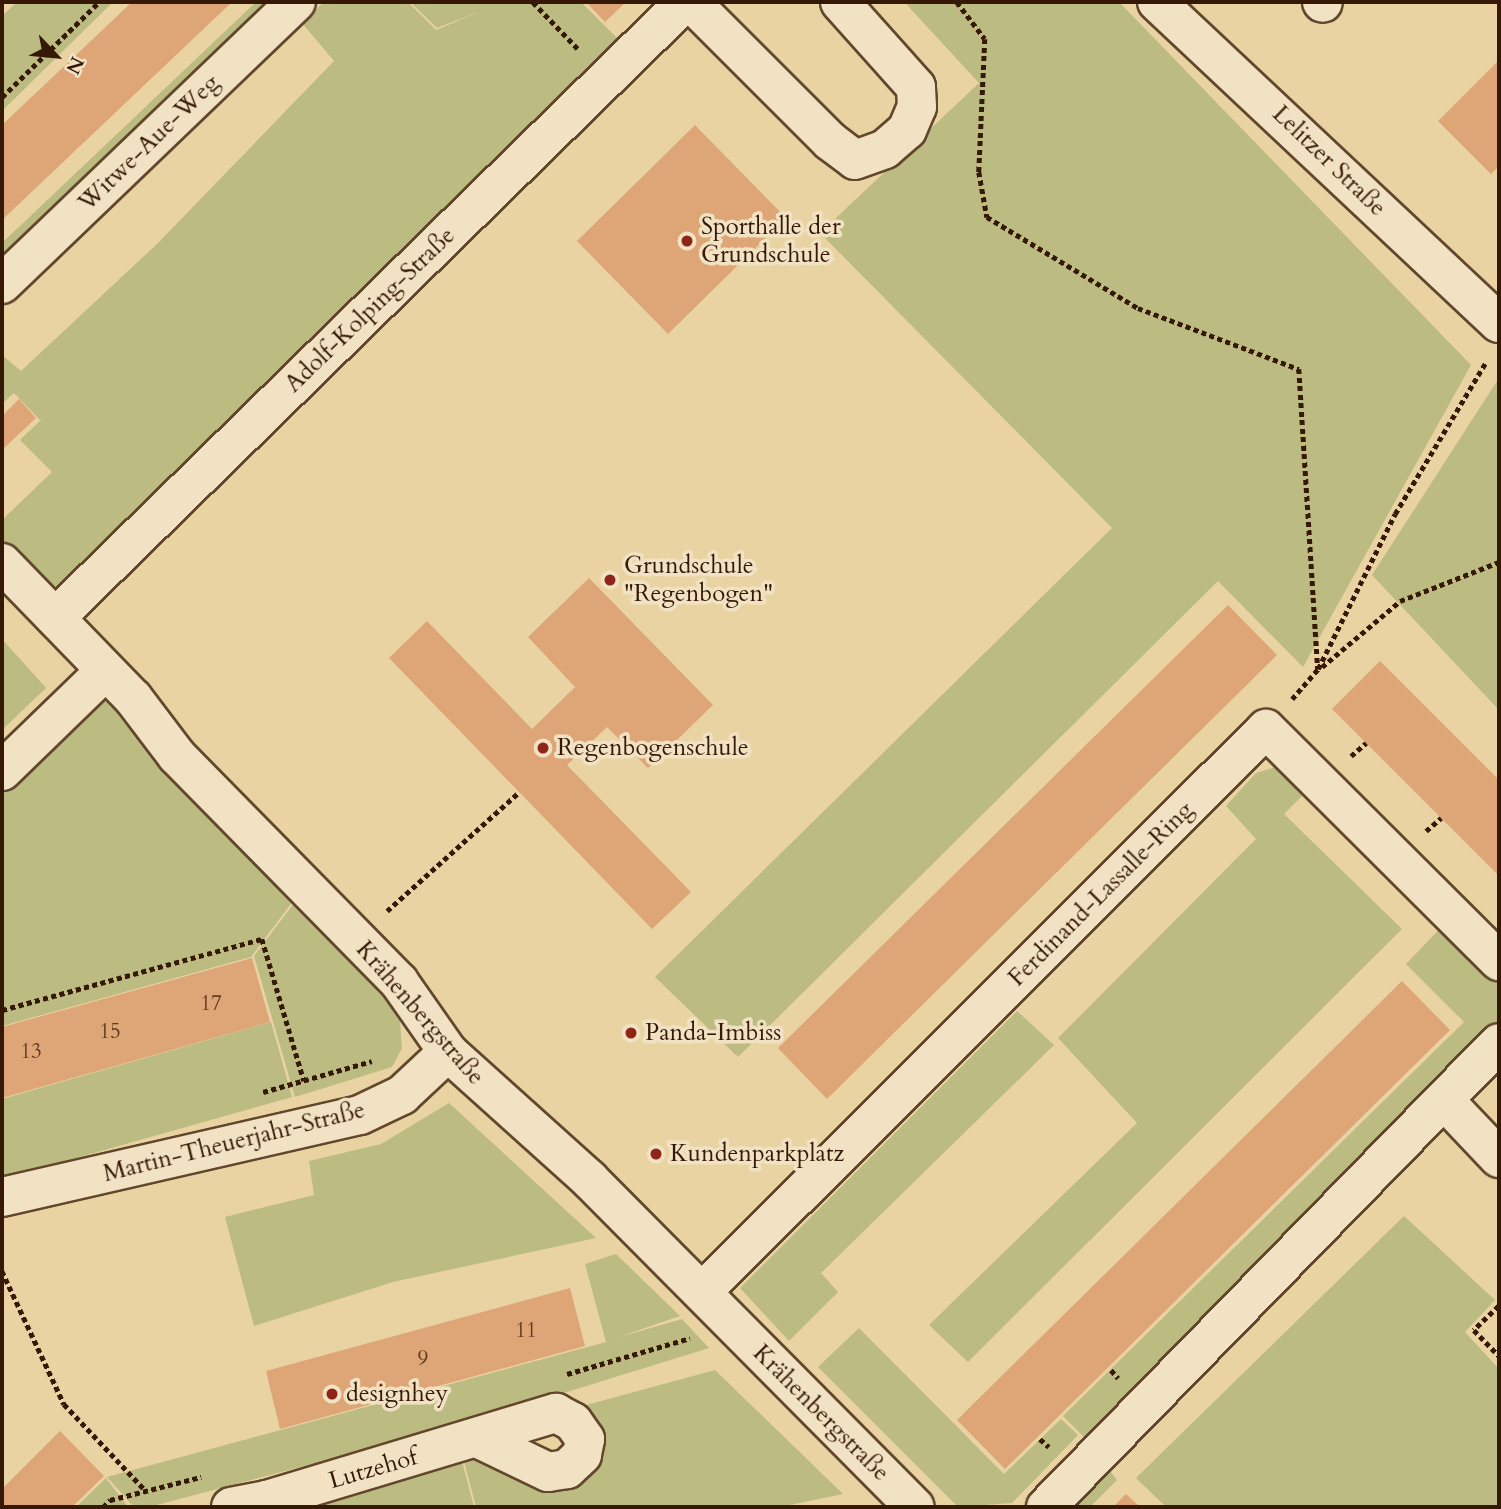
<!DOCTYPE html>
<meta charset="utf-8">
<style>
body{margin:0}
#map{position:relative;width:1501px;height:1509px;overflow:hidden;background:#e9d3a3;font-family:Cardo,serif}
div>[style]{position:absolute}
.green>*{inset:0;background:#bbbb82}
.building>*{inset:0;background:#dea576}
.path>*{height:4.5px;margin-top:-2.25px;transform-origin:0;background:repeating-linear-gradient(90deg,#351805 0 5px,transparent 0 8.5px)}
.roads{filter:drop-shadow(2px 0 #62472c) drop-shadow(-2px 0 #62472c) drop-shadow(0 2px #62472c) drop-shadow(0 -2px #62472c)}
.minor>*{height:38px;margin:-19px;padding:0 19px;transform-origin:19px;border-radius:19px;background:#f1e2c3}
.dots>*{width:19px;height:19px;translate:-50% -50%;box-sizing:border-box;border:4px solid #f1e2c3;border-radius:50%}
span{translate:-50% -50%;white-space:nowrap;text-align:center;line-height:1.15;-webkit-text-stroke:7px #f1e2c3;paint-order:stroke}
.number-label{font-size:21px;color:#5f3b21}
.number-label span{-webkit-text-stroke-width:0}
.street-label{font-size:24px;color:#351805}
.poi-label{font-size:24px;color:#351805}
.left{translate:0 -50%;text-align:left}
.frame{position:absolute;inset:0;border:4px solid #351805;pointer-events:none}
.north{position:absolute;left:21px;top:21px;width:70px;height:70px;-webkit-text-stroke:5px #f1e2c3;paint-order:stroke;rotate:116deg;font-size:19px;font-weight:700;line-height:28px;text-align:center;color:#351805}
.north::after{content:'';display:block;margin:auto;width:24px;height:32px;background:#351805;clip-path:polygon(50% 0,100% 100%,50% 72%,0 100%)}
</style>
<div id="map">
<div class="green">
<div style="clip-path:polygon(17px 2px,113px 2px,2px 111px,2px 16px)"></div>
<div style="clip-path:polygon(256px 2px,295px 2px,2px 273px,2px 243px)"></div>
<div style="clip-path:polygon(324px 2px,408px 2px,436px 30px,486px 9px,437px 28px,410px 2px,581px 2px,632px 53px,55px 616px,2px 562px,2px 520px,52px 472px,20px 440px,47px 414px,40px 420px,14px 393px,2px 404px,2px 355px,27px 376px,21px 371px,158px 243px,334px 61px,302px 23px)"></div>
<div style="clip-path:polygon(910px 2px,1119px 2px,1471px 365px,1303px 667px,1218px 581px,738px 1057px,655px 977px,1112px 528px,820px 233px,979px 83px,907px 5px)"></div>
<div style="clip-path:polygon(1499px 378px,1499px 710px,1372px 575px)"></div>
<div style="clip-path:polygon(2px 639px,46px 688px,2px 730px)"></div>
<div style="clip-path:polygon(105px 675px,302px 889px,251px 957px,2px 1026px,2px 774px)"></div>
<div style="clip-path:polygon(1289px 763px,1312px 786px,1284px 814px,1402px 929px,968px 1362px,929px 1325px,1137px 1123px,1058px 1038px,1256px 839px,1226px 806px,1256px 773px)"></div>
<div style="clip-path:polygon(304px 890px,397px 982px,402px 1048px,392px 1067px,295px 1097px,254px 956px)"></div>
<div style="clip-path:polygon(1452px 916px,1499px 963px,1499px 1035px,1097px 1450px,1063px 1416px,1464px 1022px,1406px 964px)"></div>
<div style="clip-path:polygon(1017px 1011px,1054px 1045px,821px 1273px,838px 1292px,789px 1341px,740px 1288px)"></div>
<div style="clip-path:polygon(271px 1022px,292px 1097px,2px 1179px,2px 1099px)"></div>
<div style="clip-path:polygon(449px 1103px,596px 1238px,393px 1282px,254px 1326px,225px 1217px,314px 1195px,309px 1161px,381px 1144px)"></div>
<div style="clip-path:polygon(1404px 1216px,1495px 1300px,1465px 1332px,1499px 1369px,1499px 1507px,1166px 1507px,1136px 1478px)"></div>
<div style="clip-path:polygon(616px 1254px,680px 1316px,616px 1338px,682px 1319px,709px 1348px,464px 1424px,149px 1507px,134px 1507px,107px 1477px,606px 1342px,585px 1264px)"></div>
<div style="clip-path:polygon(859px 1328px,1004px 1474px,1061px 1419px,1078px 1435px,1012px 1503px,958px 1507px,818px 1367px)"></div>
<div style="clip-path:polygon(715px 1370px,843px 1494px,780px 1507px,476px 1507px,460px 1446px,527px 1466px,582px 1456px,557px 1413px)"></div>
<div style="clip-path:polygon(458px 1446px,474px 1507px,271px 1507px)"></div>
<div style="clip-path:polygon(1097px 1454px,1117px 1480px,1090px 1507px,1052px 1507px)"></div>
<div style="clip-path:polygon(106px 1478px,128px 1507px,76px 1507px)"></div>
</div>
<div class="building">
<div style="clip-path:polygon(132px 2px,232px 2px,2px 220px,2px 125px)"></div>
<div style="clip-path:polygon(586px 2px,626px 2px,605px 22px)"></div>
<div style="clip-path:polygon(1499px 60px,1499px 166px,1491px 174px,1438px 121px)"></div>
<div style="clip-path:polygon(695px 125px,786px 218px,668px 334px,577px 241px)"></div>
<div style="clip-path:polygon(19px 399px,36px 418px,2px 450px,2px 416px)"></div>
<div style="clip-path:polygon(589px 578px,713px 705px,648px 768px,607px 727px,567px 765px,691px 892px,652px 929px,389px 658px,427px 621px,532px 729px,575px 687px,528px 637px)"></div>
<div style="clip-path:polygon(1228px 605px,1277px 655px,827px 1099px,778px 1048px)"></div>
<div style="clip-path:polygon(1380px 661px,1499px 780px,1499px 876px,1332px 709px)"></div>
<div style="clip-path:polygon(252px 958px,270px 1022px,2px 1098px,2px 1027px)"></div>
<div style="clip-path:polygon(1402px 981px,1450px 1030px,1005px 1469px,957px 1420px)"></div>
<div style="clip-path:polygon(570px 1288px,585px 1346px,280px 1429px,266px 1371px)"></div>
<div style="clip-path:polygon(60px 1431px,104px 1476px,72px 1507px,2px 1507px,2px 1489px)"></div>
<div style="clip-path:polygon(1126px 1494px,1140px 1507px,1113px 1507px)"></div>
</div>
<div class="path">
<div style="left:533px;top:2px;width:65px;rotate:46.2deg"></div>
<div style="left:957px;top:2px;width:46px;rotate:52.9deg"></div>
<div style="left:985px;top:39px;width:133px;rotate:92.6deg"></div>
<div style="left:979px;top:172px;width:46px;rotate:79.9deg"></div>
<div style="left:987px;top:217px;width:176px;rotate:31.1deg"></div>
<div style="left:1138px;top:308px;width:172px;rotate:20.8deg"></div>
<div style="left:1299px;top:369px;width:301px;rotate:86.4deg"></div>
<div style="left:2px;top:97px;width:136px;rotate:-44.4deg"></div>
<div style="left:1322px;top:667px;width:102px;rotate:-40.2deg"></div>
<div style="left:1400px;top:601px;width:106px;rotate:-21.5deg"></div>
<div style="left:1292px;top:699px;width:40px;rotate:-49deg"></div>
<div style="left:1318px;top:669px;width:173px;rotate:-63.6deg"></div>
<div style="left:1395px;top:514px;width:177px;rotate:-59.1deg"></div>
<div style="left:1351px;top:756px;width:20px;rotate:-41deg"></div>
<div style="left:1426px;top:831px;width:20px;rotate:-41deg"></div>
<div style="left:387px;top:911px;width:178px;rotate:-42deg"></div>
<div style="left:2px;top:1010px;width:270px;rotate:-15.3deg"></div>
<div style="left:262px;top:939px;width:148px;rotate:73.5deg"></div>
<div style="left:263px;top:1092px;width:113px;rotate:-15.9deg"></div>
<div style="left:2px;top:1271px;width:147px;rotate:65deg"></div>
<div style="left:64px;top:1404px;width:120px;rotate:46.7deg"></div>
<div style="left:1499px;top:1306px;width:35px;rotate:136deg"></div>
<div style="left:1474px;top:1330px;width:36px;rotate:46deg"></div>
<div style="left:1111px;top:1370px;width:11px;rotate:49deg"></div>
<div style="left:567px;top:1374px;width:128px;rotate:-16.3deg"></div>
<div style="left:1040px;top:1439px;width:12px;rotate:42deg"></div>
<div style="left:103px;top:1507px;width:10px;rotate:-45deg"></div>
<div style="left:110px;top:1500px;width:94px;rotate:-14.2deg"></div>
</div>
<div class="roads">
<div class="minor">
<div style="left:691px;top:2px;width:197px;rotate:45deg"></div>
<div style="left:830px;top:141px;width:31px;rotate:37deg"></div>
<div style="left:855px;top:160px;width:32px;rotate:-20deg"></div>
<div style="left:885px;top:149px;width:29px;rotate:-41deg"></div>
<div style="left:907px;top:130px;width:25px;rotate:-67deg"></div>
<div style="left:917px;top:107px;width:20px;rotate:-93deg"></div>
<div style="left:916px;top:87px;width:114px;rotate:-131.8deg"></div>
<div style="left:1157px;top:2px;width:469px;rotate:43.2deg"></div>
<div style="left:1322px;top:2px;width:1px;rotate:45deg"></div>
<div style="left:2px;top:284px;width:407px;rotate:-43.8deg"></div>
<div style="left:2px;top:563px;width:188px;rotate:45.9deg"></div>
<div style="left:133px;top:698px;width:73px;rotate:52.8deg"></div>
<div style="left:177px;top:756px;width:317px;rotate:45.5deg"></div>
<div style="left:399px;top:982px;width:85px;rotate:55deg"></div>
<div style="left:448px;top:1052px;width:190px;rotate:42deg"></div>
<div style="left:589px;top:1179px;width:462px;rotate:45.2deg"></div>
<div style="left:55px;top:618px;width:881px;rotate:-44.36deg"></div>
<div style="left:2px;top:771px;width:142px;rotate:-44.1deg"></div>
<div style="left:1444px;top:1100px;width:80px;rotate:46.5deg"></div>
<div style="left:2px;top:1197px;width:367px;rotate:-12.9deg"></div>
<div style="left:360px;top:1115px;width:47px;rotate:-25.5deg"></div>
<div style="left:402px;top:1095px;width:63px;rotate:-43.1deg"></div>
<div style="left:702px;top:1292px;width:797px;rotate:-44.95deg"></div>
<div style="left:1266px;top:729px;width:329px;rotate:44.9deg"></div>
<div style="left:231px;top:1507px;width:37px;rotate:-11deg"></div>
<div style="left:270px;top:1507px;width:8px;rotate:-113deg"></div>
<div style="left:267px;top:1500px;width:302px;rotate:-16.8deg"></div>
<div style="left:556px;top:1413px;width:19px;rotate:28deg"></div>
<div style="left:573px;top:1422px;width:21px;rotate:55deg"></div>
<div style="left:585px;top:1439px;width:16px;rotate:101deg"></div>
<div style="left:582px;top:1455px;width:21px;rotate:137deg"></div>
<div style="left:567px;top:1469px;width:19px;rotate:171deg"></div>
<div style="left:548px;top:1472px;width:76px;rotate:-154.4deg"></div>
<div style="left:1046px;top:1507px;width:648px;rotate:-45.69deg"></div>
</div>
</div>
<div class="dots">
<div style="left:687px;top:241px;background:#8f2418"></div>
<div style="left:610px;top:580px;background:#8f2418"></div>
<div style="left:543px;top:748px;background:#8f2418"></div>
<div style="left:631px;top:1033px;background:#8f2418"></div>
<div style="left:656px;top:1154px;background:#8f2418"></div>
<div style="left:332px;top:1394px;background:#8f2418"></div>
</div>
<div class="number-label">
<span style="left:211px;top:1004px">17</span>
<span style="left:110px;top:1032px">15</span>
<span style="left:31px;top:1052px">13</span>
<span style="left:526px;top:1331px">11</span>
<span style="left:423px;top:1359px">9</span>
</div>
<div class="street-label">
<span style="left:149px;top:143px;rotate:-44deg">Witwe-Aue-Weg</span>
<span style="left:1329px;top:161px;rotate:44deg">Lelitzer Straße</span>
<span style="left:370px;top:310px;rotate:-44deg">Adolf-Kolping-Straße</span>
<span style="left:1101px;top:894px;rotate:-45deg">Ferdinand-Lassalle-Ring</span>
<span style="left:420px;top:1013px;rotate:49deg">Krähenbergstraße</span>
<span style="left:234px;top:1142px;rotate:-14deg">Martin-Theuerjahr-Straße</span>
<span style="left:821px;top:1413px;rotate:45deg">Krähenbergstraße</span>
<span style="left:373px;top:1469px;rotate:-16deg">Lutzehof</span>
</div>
<div class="poi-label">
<span class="left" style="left:701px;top:241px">Sporthalle der<br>Grundschule</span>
<span class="left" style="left:624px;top:580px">Grundschule<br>"Regenbogen"</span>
<span class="left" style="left:557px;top:748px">Regenbogenschule</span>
<span class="left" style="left:645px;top:1033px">Panda-Imbiss</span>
<span class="left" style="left:670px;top:1154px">Kundenparkplatz</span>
<span class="left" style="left:346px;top:1394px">designhey</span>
</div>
<div class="frame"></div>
<div class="north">N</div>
</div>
